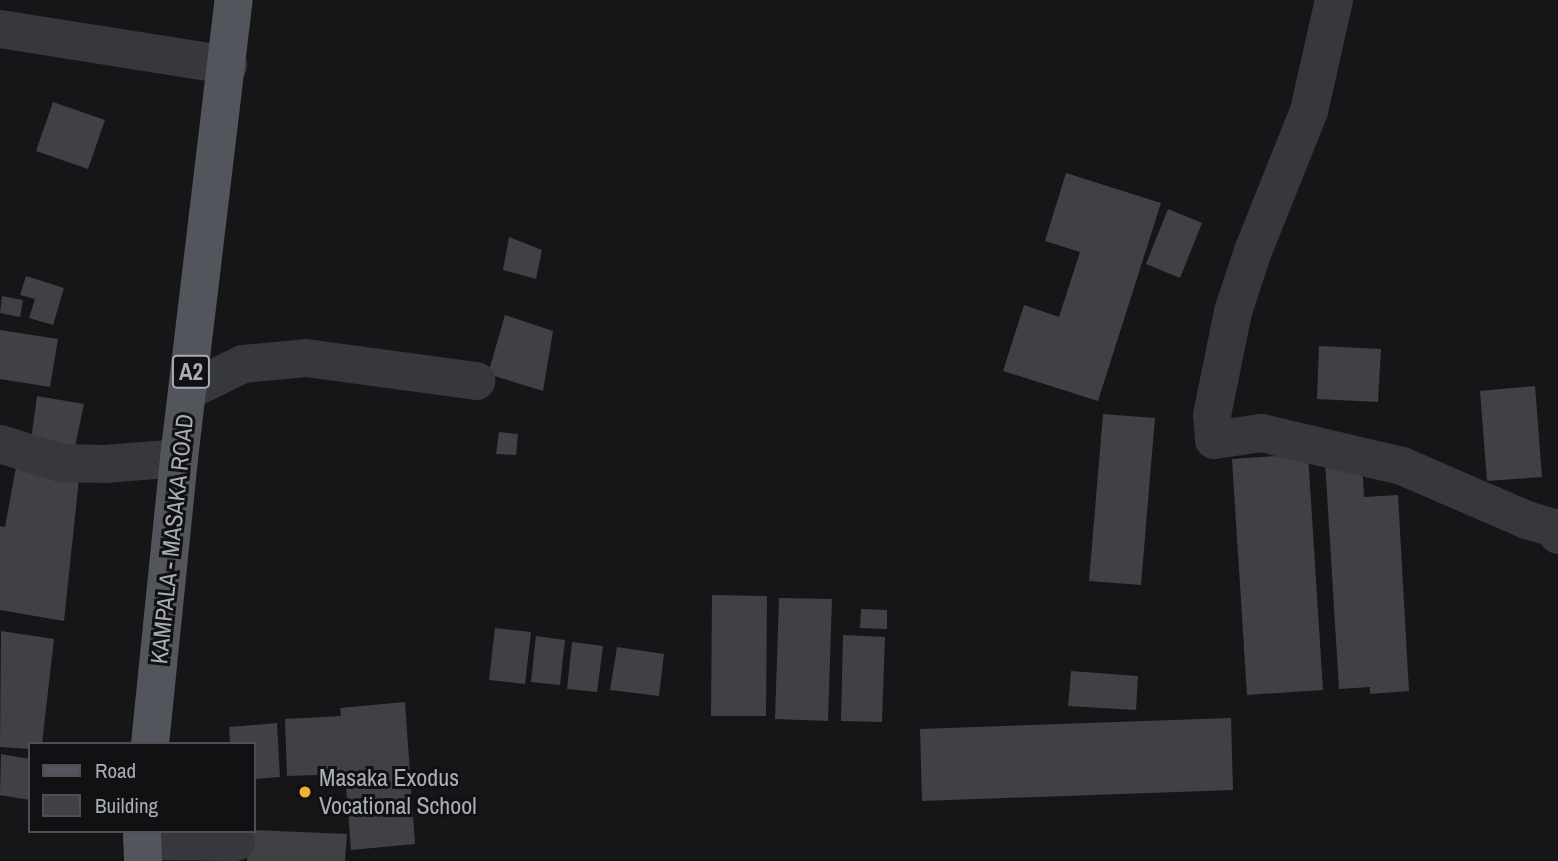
<!DOCTYPE html>
<style>
body{margin:0}
#map{position:relative;width:1558px;height:861px;overflow:hidden;background:#161618;font-family:"Archivo Narrow",sans-serif}
div>[style]{position:absolute}
.building>*{inset:0;background:#404145}
.minor>*{height:38px;margin:-19px;padding:0 19px;transform-origin:19px;border-radius:19px;background:#37383d}
.major>*{height:38px;margin:-19px;padding:0 19px;transform-origin:19px;border-radius:19px;background:#53555c}
.dots>*{width:19px;height:19px;translate:-50% -50%;box-sizing:border-box;border:4px solid #111113;border-radius:50%}
span{translate:-50% -50%;white-space:nowrap;text-align:center;line-height:1.15;-webkit-text-stroke:6px #111113;paint-order:stroke}
.shield-label span{padding:2px 5px;background:#111113;border:2px solid;border-radius:5px;-webkit-text-stroke-width:0}
.shield-label{font-size:23px;color:#a8adb8;font-weight:700}
.street-label{font-size:24px;color:#a8adb8}
.poi-label{font-size:24px;color:#a8adb8}
.left{translate:0 -50%;text-align:left}
.legend{position:absolute;left:28px;top:742px;width:228px;height:91px;box-sizing:border-box;background:#111113;border:2px solid #4d4f55;margin:0;padding:9px 12px;list-style:none;font-size:21px;color:#a8adb8}
.legend li{display:flex;align-items:center;gap:14px;height:35px}
.legend b{width:35px;border:2px solid #4d4f55}
</style>
<div id="map">
<div class="building">
<div style="clip-path:polygon(53px 102px,105px 120px,88px 169px,36px 151px)"></div>
<div style="clip-path:polygon(1066px 173px,1161px 203px,1098px 401px,1003px 371px,1024px 305px,1059px 317px,1080px 252px,1045px 241px)"></div>
<div style="clip-path:polygon(1168px 209px,1202px 223px,1180px 278px,1146px 264px)"></div>
<div style="clip-path:polygon(509px 237px,542px 250px,536px 279px,503px 270px)"></div>
<div style="clip-path:polygon(26px 276px,64px 288px,53px 325px,29px 318px,35px 299px,20px 295px)"></div>
<div style="clip-path:polygon(2px 296px,23px 300px,20px 317px,0 313px)"></div>
<div style="clip-path:polygon(505px 315px,553px 331px,543px 391px,488px 374px)"></div>
<div style="clip-path:polygon(0 330px,58px 339px,50px 387px,0 379px)"></div>
<div style="clip-path:polygon(1319px 346px,1381px 349px,1378px 402px,1317px 399px)"></div>
<div style="clip-path:polygon(1535px 386px,1542px 477px,1487px 481px,1480px 391px)"></div>
<div style="clip-path:polygon(37px 396px,84px 404px,75px 447px,31px 440px)"></div>
<div style="clip-path:polygon(1103px 414px,1155px 418px,1141px 585px,1089px 581px)"></div>
<div style="clip-path:polygon(499px 432px,518px 434px,516px 455px,496px 454px)"></div>
<div style="clip-path:polygon(1308px 454px,1323px 690px,1247px 695px,1232px 459px)"></div>
<div style="clip-path:polygon(1362px 459px,1364px 497px,1398px 495px,1409px 691px,1370px 694px,1370px 687px,1339px 689px,1325px 461px)"></div>
<div style="clip-path:polygon(16px 467px,79px 479px,64px 621px,0 610px,0 526px,5px 527px)"></div>
<div style="clip-path:polygon(712px 595px,767px 596px,766px 716px,711px 716px)"></div>
<div style="clip-path:polygon(779px 598px,832px 599px,828px 721px,775px 719px)"></div>
<div style="clip-path:polygon(861px 609px,887px 610px,887px 629px,860px 628px)"></div>
<div style="clip-path:polygon(495px 628px,531px 632px,525px 684px,489px 680px)"></div>
<div style="clip-path:polygon(1px 631px,54px 639px,42px 744px,30px 744px,30px 749px,0 747px)"></div>
<div style="clip-path:polygon(843px 635px,885px 637px,882px 722px,841px 721px)"></div>
<div style="clip-path:polygon(536px 636px,565px 640px,560px 685px,531px 682px)"></div>
<div style="clip-path:polygon(572px 642px,603px 646px,597px 692px,567px 689px)"></div>
<div style="clip-path:polygon(617px 647px,664px 654px,659px 696px,610px 690px)"></div>
<div style="clip-path:polygon(1071px 671px,1138px 676px,1136px 710px,1068px 706px)"></div>
<div style="clip-path:polygon(405px 702px,415px 844px,351px 850px,345px 774px,287px 776px,285px 719px,341px 716px,340px 708px)"></div>
<div style="clip-path:polygon(1231px 718px,1233px 790px,922px 801px,920px 729px)"></div>
<div style="clip-path:polygon(277px 723px,280px 777px,254px 779px,254px 744px,230px 744px,229px 727px)"></div>
<div style="clip-path:polygon(1px 754px,30px 759px,30px 800px,0 795px)"></div>
<div style="clip-path:polygon(254px 830px,347px 834px,345px 861px,247px 861px,248px 831px)"></div>
</div>
<div class="minor">
<div style="left:1334px;top:0;width:114px;rotate:102.7deg"></div>
<div style="left:1309px;top:111px;width:151px;rotate:111.8deg"></div>
<div style="left:1253px;top:251px;width:64px;rotate:108.2deg"></div>
<div style="left:1233px;top:312px;width:105px;rotate:101.5deg"></div>
<div style="left:1212px;top:415px;width:25px;rotate:85deg"></div>
<div style="left:1214px;top:440px;width:48px;rotate:-8.5deg"></div>
<div style="left:1261px;top:433px;width:145px;rotate:13.2deg"></div>
<div style="left:1402px;top:466px;width:136px;rotate:23.4deg"></div>
<div style="left:1527px;top:520px;width:28px;rotate:17deg"></div>
<div style="left:1554px;top:528px;width:8px;rotate:60deg"></div>
<div style="left:0;top:29px;width:231px;rotate:9deg"></div>
<div style="left:188px;top:391px;width:61px;rotate:-26.1deg"></div>
<div style="left:243px;top:364px;width:63px;rotate:-5.4deg"></div>
<div style="left:306px;top:358px;width:172px;rotate:7.7deg"></div>
<div style="left:0;top:444px;width:64px;rotate:17.3deg"></div>
<div style="left:61px;top:463px;width:44px;rotate:1.3deg"></div>
<div style="left:105px;top:464px;width:74px;rotate:-4.6deg"></div>
<div style="left:142px;top:841px;width:94px;rotate:0.6deg"></div>
</div>
<div class="major">
<div style="left:150px;top:744px;width:287px;rotate:-84.2deg"></div>
<div style="left:179px;top:458px;width:461px;rotate:-83.2deg"></div>
<div style="left:142px;top:831px;width:30px;rotate:88deg"></div>
</div>
<div class="dots">
<div style="left:305px;top:792px;background:#f2b134"></div>
</div>
<div class="shield-label">
<span style="left:191px;top:372px">A2</span>
</div>
<div class="street-label">
<span style="left:172px;top:539px;rotate:-84deg">KAMPALA - MASAKA ROAD</span>
</div>
<div class="poi-label">
<span class="left" style="left:319px;top:792px">Masaka Exodus<br>Vocational School</span>
</div>
<ul class="legend">
<li><b style="height:9px;background:#53555c"></b>Road</li>
<li><b style="height:19px;background:#404145"></b>Building</li>
</ul>
</div>
